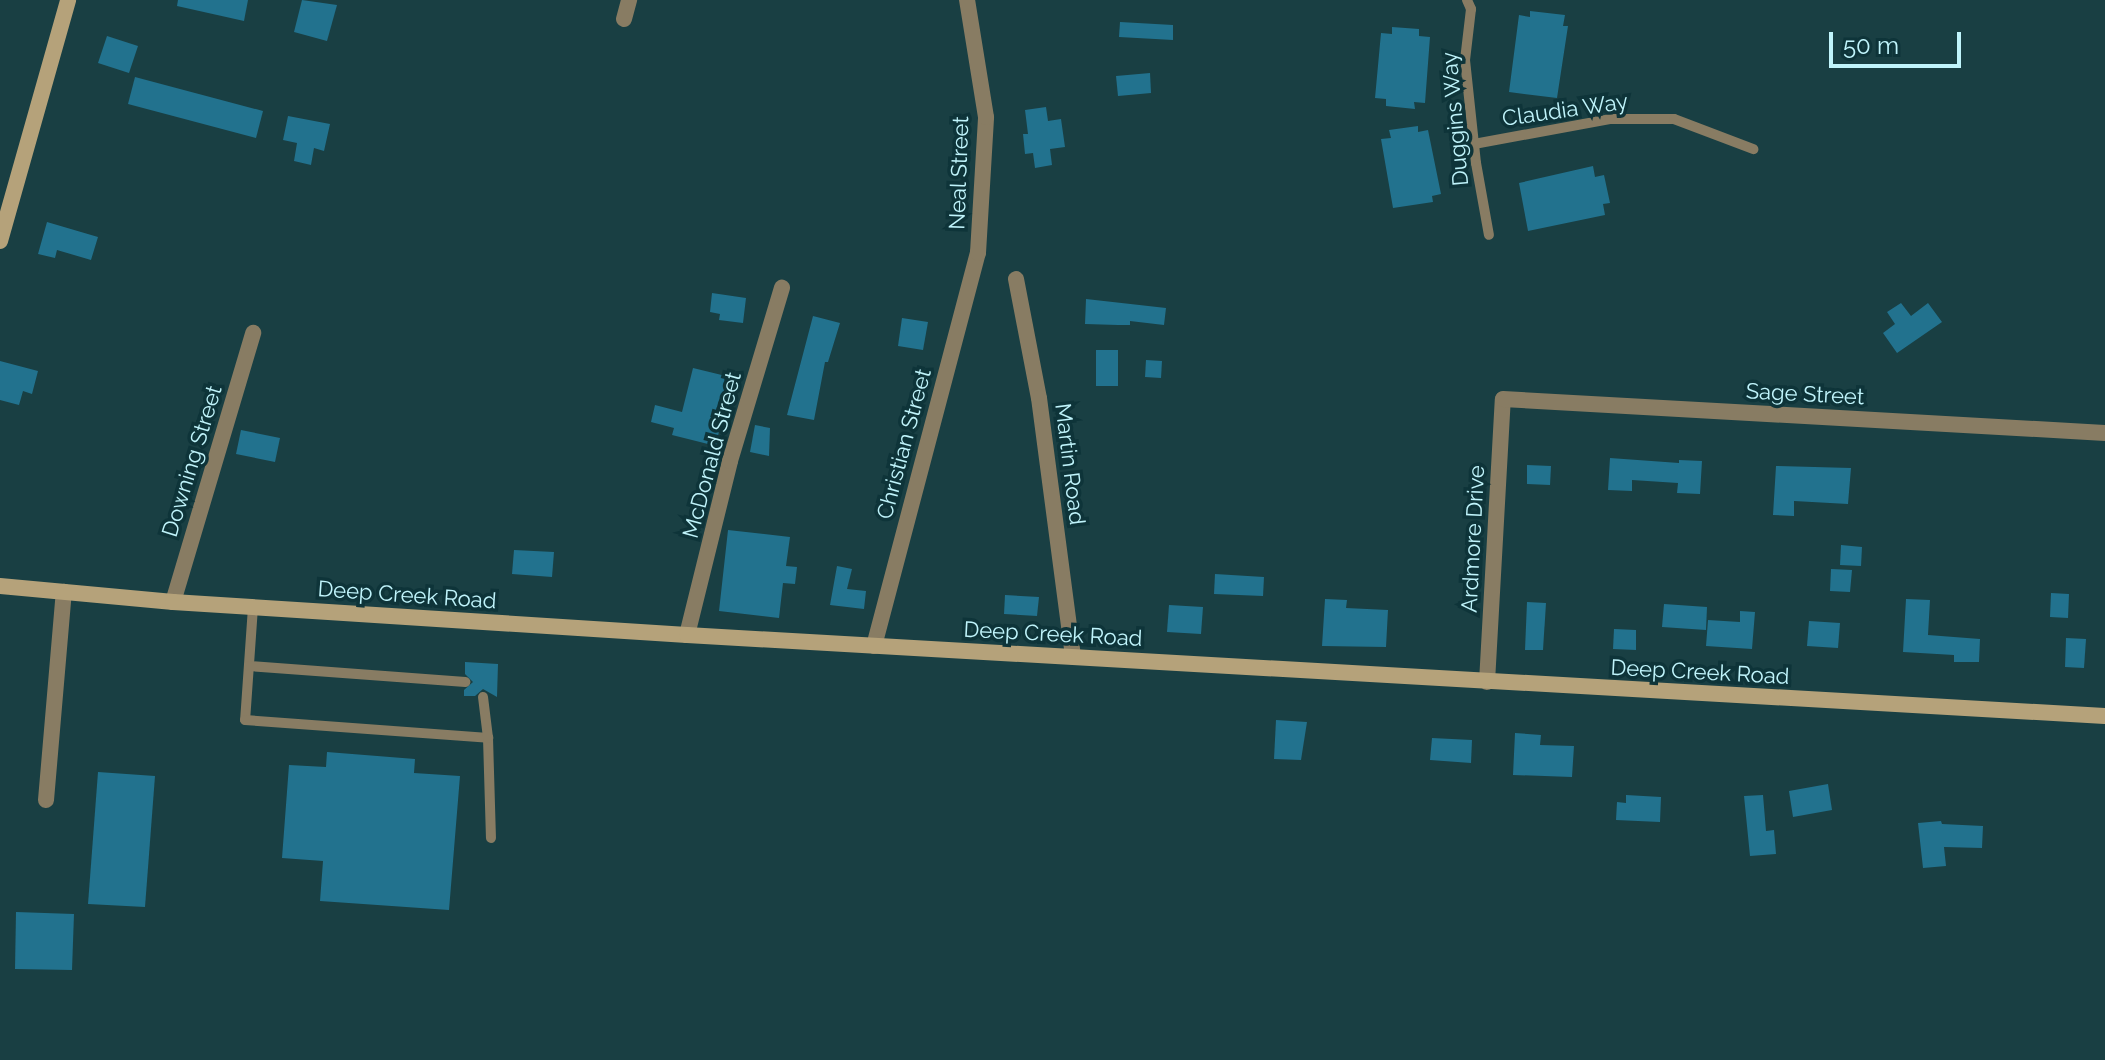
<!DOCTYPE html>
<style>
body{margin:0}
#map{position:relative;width:2105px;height:1060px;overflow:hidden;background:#193f43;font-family:Raleway,sans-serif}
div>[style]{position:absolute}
.building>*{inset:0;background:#22728e}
.lane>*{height:10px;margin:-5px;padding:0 5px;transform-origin:5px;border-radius:5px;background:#887c63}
.street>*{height:16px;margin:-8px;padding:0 8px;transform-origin:8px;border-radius:8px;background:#887c63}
.secondary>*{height:16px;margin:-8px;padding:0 8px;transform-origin:8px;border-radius:8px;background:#b5a27a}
span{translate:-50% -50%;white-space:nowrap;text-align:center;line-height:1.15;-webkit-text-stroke:7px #0e3439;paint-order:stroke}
.street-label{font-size:22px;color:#c0f4fb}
.scale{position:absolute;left:1829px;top:32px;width:132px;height:36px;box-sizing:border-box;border:4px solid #c0f4fb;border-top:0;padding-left:10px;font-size:24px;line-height:28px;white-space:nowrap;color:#c0f4fb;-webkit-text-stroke:6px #0e3439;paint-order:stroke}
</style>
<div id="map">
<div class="building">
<div style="clip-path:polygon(178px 0,248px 0,244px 21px,177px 6px)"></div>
<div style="clip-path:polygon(302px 0,337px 5px,327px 41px,294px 32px)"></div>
<div style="clip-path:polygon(1530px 11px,1565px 15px,1563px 26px,1568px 26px,1557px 98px,1509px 92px,1519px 15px,1530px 17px)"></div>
<div style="clip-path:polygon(1120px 22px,1173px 25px,1173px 40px,1119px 37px)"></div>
<div style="clip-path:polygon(1392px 27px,1419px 29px,1419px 36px,1430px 37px,1425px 103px,1414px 102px,1415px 109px,1386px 106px,1386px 99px,1375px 98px,1381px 33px,1392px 34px)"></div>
<div style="clip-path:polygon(107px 36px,138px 46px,129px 73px,98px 63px)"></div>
<div style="clip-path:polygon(1150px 73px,1151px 93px,1118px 96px,1116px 76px)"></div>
<div style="clip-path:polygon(135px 77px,263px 111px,256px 138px,128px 104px)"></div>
<div style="clip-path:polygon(1046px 107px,1048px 121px,1061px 119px,1065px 147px,1050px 149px,1052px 165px,1035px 168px,1033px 153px,1025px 154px,1023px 134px,1028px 134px,1025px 110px)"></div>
<div style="clip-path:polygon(288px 116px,330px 124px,324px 151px,314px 148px,311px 165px,294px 161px,297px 143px,283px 140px)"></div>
<div style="clip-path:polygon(1418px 126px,1418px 132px,1428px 130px,1441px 194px,1432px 196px,1433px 202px,1393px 208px,1381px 139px,1391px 138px,1389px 130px)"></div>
<div style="clip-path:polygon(1593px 166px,1595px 177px,1604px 175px,1610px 203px,1603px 204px,1605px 215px,1528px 231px,1519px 183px)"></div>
<div style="clip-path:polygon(47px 222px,98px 237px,91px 260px,57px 250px,55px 258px,38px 254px)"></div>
<div style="clip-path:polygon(712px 293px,746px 298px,743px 323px,719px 320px,720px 314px,710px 312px)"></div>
<div style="clip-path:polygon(1086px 299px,1166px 308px,1164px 325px,1130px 321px,1130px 325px,1118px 325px,1085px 324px)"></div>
<div style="clip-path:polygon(1901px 303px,1911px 316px,1928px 303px,1942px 322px,1897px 353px,1883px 333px,1895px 324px,1887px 312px)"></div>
<div style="clip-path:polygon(813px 316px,840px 323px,828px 362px,825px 362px,814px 420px,787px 415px)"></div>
<div style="clip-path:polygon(902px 318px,928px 322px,923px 350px,898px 346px)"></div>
<div style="clip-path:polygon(1096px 350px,1118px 350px,1118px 386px,1096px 386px)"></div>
<div style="clip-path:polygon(1146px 360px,1162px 361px,1161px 378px,1145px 377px)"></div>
<div style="clip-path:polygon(0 361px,38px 371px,32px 394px,23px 391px,19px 405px,0 400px)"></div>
<div style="clip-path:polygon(693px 368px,730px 377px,716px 446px,672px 435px,674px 428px,651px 422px,655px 405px,682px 412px)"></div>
<div style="clip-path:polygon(755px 425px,770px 428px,769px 456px,750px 452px)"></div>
<div style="clip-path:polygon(241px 430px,280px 438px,275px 462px,236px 454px)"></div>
<div style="clip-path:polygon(1610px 458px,1679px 463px,1679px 460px,1702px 461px,1700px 494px,1677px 493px,1678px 483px,1632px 480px,1632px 491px,1608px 490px)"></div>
<div style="clip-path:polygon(1527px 465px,1551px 466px,1550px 485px,1527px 484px)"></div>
<div style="clip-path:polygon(1776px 466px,1851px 468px,1848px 504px,1794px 501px,1794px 516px,1773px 515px)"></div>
<div style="clip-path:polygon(728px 530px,790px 537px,786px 566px,797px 567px,795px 584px,783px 583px,779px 618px,719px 611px)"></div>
<div style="clip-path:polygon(1841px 545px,1862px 547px,1861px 566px,1840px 565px)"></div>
<div style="clip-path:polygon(514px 550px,554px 552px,552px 577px,512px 574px)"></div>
<div style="clip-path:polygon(837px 566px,852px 569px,847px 589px,866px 591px,864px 609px,830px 605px)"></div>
<div style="clip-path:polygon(1831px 569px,1852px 570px,1850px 592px,1830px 591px)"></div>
<div style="clip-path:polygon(1215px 574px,1264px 577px,1263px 596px,1214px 594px)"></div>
<div style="clip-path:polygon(2051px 593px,2069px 594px,2068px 618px,2050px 617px)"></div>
<div style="clip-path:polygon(1005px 595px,1039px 597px,1037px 616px,1004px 614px)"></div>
<div style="clip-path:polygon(1325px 599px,1347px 600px,1346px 608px,1388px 610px,1386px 647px,1322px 646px)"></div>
<div style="clip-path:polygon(1906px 599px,1930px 600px,1928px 635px,1980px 639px,1979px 662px,1954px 662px,1954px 655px,1903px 652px)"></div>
<div style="clip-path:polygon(1527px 602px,1546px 603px,1543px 650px,1525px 650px)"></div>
<div style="clip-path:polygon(1664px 604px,1707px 607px,1706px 630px,1662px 627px)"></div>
<div style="clip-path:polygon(1169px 605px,1203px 607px,1201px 634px,1167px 632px)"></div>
<div style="clip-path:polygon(1740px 611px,1755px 612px,1752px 649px,1706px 646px,1708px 620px,1740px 622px)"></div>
<div style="clip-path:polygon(1809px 621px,1840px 623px,1838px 648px,1807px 646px)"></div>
<div style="clip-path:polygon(1614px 629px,1636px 630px,1636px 650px,1613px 649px)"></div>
<div style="clip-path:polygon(2066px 638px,2086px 639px,2084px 668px,2065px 667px)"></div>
<div style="clip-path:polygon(465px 662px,498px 664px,497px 697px,483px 689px,475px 696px,464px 696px,464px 690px,473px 682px,465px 674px)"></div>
<div style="clip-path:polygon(1276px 720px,1307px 722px,1301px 760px,1274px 759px)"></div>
<div style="clip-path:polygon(1515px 733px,1541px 735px,1540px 745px,1574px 746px,1572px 777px,1513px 775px)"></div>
<div style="clip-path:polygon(1432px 738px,1472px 740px,1471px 763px,1430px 760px)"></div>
<div style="clip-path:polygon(327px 752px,415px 759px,414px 773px,460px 776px,449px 910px,320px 901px,323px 861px,282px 858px,289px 765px,326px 767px)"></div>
<div style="clip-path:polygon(98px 772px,155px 776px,145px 907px,88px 904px)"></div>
<div style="clip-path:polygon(1828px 784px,1832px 810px,1793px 817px,1789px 791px)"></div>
<div style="clip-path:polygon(1626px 795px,1661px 797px,1660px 822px,1616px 820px,1617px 802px,1626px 803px)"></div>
<div style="clip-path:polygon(1763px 795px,1766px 831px,1774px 830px,1776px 854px,1750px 856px,1744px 796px)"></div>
<div style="clip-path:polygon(1941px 821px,1942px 824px,1983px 826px,1982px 848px,1944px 847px,1946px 866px,1923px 868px,1918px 823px)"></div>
<div style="clip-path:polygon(16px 912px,74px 914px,72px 970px,15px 969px)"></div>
</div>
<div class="lane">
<div style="left:1467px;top:0;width:10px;rotate:66deg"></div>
<div style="left:1471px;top:9px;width:51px;rotate:96.7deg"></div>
<div style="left:1465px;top:60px;width:104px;rotate:83.9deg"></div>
<div style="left:1476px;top:163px;width:73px;rotate:79.8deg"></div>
<div style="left:1474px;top:144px;width:138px;rotate:-10.4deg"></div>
<div style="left:1610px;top:119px;width:64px"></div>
<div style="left:1674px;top:119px;width:85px;rotate:20.8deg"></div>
<div style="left:253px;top:607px;width:113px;rotate:94deg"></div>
<div style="left:245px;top:720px;width:244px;rotate:4.2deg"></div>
<div style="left:488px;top:738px;width:100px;rotate:88.3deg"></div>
<div style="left:249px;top:666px;width:217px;rotate:4.2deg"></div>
<div style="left:483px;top:697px;width:41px;rotate:83deg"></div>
</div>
<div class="street">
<div style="left:624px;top:19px;width:20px;rotate:-75deg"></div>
<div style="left:1016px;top:279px;width:121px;rotate:79.1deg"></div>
<div style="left:1039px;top:398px;width:261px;rotate:82.5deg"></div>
<div style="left:173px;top:602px;width:281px;rotate:-73.4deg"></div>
<div style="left:687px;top:635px;width:179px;rotate:-76.1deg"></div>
<div style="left:730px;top:461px;width:181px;rotate:-73.3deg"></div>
<div style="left:874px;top:646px;width:407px;rotate:-75.2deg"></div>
<div style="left:978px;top:253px;width:136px;rotate:-86.6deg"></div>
<div style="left:986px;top:117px;width:119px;rotate:-99.2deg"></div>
<div style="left:1487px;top:682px;width:283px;rotate:-86.8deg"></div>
<div style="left:1503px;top:399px;width:603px;rotate:3.23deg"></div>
<div style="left:46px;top:800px;width:209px;rotate:-85.1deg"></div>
</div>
<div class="secondary">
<div style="left:0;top:241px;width:250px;rotate:-74.2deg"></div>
<div style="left:0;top:586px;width:174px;rotate:5.3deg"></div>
<div style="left:173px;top:602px;width:515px;rotate:3.67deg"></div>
<div style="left:687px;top:635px;width:1420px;rotate:3.27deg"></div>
</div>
<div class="street-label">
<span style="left:1565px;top:110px;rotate:-8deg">Claudia Way</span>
<span style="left:1455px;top:119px;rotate:-95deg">Duggins Way</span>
<span style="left:959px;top:173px;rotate:-88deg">Neal Street</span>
<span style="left:1805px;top:394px;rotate:3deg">Sage Street</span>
<span style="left:904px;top:444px;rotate:-75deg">Christian Street</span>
<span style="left:712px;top:455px;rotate:-75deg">McDonald Street</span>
<span style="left:192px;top:461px;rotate:-73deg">Downing Street</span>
<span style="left:1070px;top:464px;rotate:83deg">Martin Road</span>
<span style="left:1473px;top:539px;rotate:-87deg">Ardmore Drive</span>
<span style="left:407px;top:595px;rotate:4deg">Deep Creek Road</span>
<span style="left:1053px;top:634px;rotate:3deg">Deep Creek Road</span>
<span style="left:1700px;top:672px;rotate:3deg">Deep Creek Road</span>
</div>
<div class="scale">50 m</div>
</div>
